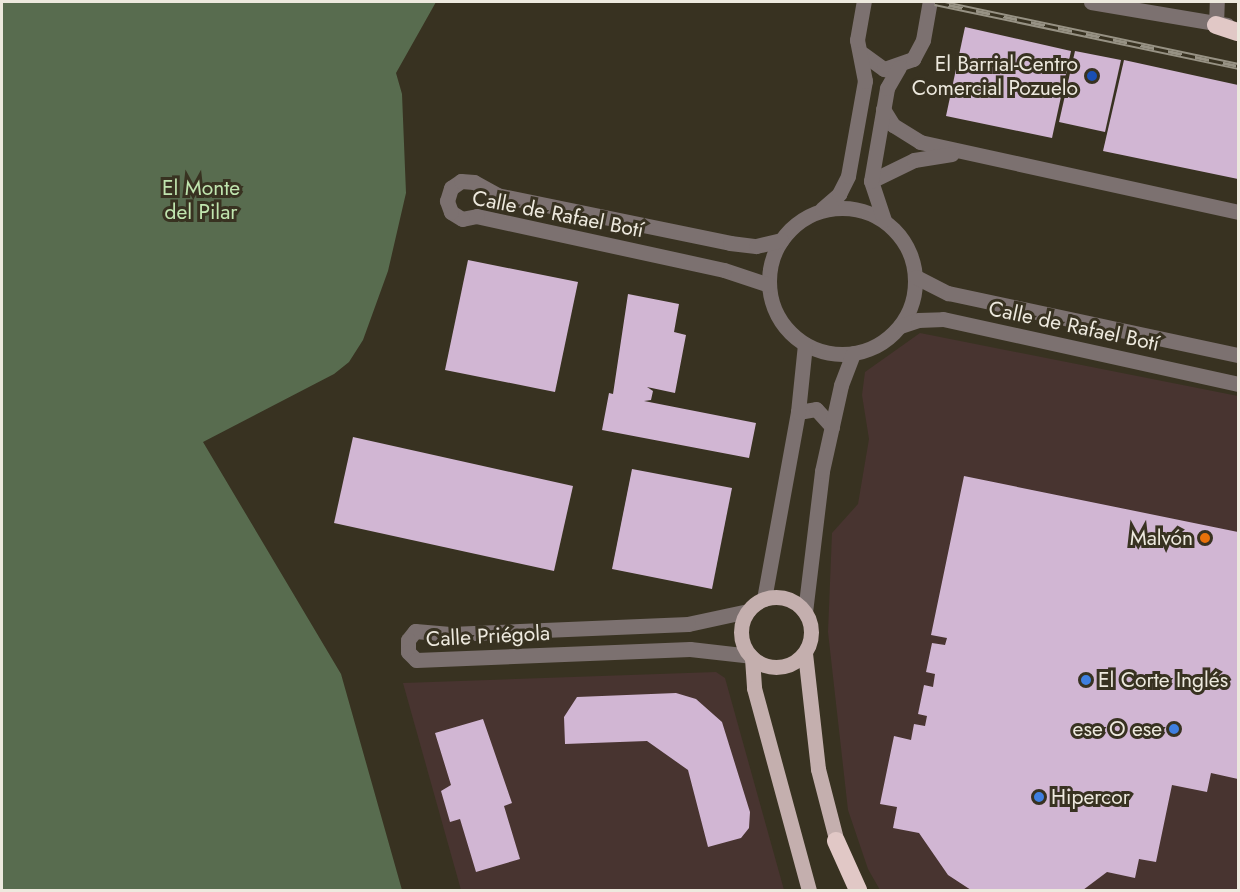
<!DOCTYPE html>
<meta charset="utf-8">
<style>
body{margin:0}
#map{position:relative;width:1240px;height:892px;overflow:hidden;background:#383221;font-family:Jost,sans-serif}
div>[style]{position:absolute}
.commercial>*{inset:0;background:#483430}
.forest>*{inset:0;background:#586c4f}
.building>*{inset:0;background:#d1b6d3}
.minor>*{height:15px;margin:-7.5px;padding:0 7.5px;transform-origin:7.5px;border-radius:7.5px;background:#7c7170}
.minor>.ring{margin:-7.5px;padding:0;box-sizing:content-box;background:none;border:15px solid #7c7170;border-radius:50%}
.major>*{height:15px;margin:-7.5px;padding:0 7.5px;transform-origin:7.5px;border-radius:7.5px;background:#c4afae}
.major>.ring{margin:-7.5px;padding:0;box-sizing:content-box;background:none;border:15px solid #c4afae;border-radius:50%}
.highway>*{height:18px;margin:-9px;padding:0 9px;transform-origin:9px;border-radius:9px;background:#e1c8c6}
.rail>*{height:7px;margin-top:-3.5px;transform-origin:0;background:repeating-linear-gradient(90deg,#383221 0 14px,#979284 0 28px);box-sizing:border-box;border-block:2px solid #979284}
.dots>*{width:16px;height:16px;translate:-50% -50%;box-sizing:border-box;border:3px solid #383221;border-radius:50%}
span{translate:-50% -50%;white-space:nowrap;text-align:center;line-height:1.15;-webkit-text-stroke:6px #383221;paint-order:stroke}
.poi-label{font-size:21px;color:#ede9de}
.right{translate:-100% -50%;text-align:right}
.left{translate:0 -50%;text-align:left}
.park-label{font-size:21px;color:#c0e5af}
.street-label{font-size:21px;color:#ede9de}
.frame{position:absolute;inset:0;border:3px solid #ede9de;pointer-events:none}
</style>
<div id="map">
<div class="commercial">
<div style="clip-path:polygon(920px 333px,1238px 396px,1238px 890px,880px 890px,868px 869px,848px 810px,828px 632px,832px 533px,858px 504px,869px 439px,862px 395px,865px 372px)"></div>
<div style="clip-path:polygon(716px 672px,725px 678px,784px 890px,461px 890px,403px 683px)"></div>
</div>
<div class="forest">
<div style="clip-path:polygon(2px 2px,436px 2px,396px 73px,402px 94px,406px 193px,388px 271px,363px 340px,349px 362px,334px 374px,203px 442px,341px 674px,402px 890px,2px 890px)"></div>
</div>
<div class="building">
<div style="clip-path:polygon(965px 27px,1071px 51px,1052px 138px,946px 116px)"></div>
<div style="clip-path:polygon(1075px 51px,1121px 60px,1105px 132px,1059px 122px)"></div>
<div style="clip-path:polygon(1124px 60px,1238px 85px,1238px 179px,1103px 151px)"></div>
<div style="clip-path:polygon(468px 260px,578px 282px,555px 392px,445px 370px)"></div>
<div style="clip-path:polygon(628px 294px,679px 304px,674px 332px,686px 335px,675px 393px,647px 387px,653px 391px,651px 400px,644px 401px,756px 423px,749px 458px,602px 430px,609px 393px,613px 394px)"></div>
<div style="clip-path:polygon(353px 437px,573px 486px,554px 571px,334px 523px)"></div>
<div style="clip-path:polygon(632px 469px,732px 488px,712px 589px,612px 569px)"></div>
<div style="clip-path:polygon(964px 476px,1238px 532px,1238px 779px,1211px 773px,1207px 792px,1172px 785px,1156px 862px,1139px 859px,1135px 878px,1107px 872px,1083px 890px,971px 890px,948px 875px,919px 833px,893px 828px,897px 807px,880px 804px,894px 736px,911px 740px,914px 724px,925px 726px,927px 716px,918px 714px,924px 685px,933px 687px,935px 674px,926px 672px,932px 643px,945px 645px,947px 638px,931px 635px)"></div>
<div style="clip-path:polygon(676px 693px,696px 699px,722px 722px,750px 812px,749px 828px,741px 838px,708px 847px,688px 770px,647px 741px,565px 744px,564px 717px,577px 697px)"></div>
<div style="clip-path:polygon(483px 719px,512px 803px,504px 806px,520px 859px,476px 872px,460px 819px,450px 822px,441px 791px,451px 785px,435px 733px)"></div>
</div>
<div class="minor">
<div style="left:1091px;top:2px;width:138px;rotate:9.6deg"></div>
<div style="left:1216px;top:25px;width:23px;rotate:-88deg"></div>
<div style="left:863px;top:54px;width:26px;rotate:36deg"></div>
<div style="left:884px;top:69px;width:31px;rotate:-19deg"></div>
<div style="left:913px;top:59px;width:21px;rotate:-62deg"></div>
<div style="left:923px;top:40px;width:39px;rotate:-80deg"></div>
<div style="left:883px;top:109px;width:19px;rotate:58deg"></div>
<div style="left:893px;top:125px;width:32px;rotate:32deg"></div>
<div style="left:920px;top:142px;width:326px;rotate:12.4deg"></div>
<div style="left:871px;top:181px;width:48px;rotate:-26deg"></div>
<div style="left:914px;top:160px;width:38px;rotate:-9deg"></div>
<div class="ring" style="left:769px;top:208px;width:131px;height:131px"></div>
<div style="left:822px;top:209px;width:23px;rotate:-41deg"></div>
<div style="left:839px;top:194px;width:20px;rotate:-63deg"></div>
<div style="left:848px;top:176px;width:97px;rotate:-79.9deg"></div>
<div style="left:865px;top:81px;width:42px;rotate:-101deg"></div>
<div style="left:857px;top:40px;width:39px;rotate:-80deg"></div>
<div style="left:884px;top:220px;width:41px;rotate:-108.4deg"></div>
<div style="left:871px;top:181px;width:94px;rotate:-80.2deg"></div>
<div style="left:887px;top:88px;width:24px;rotate:-60deg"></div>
<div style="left:916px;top:277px;width:36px;rotate:27deg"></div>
<div style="left:948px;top:293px;width:297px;rotate:12.1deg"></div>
<div style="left:769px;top:285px;width:47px;rotate:-161.6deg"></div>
<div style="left:724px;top:270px;width:253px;rotate:-167.7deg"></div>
<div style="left:477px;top:216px;width:15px;rotate:169deg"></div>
<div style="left:462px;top:219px;width:13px;rotate:-148deg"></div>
<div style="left:451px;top:212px;width:12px;rotate:-110deg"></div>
<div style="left:447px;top:201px;width:14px;rotate:-73deg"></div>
<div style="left:451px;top:188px;width:12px;rotate:-35deg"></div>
<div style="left:461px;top:181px;width:13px;rotate:4deg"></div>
<div style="left:474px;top:182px;width:26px;rotate:29deg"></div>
<div style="left:497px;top:195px;width:238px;rotate:11.6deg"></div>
<div style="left:730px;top:243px;width:26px;rotate:7deg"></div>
<div style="left:756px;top:246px;width:26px;rotate:-13deg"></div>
<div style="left:900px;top:326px;width:19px;rotate:-18deg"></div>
<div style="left:918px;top:320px;width:25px;rotate:-2deg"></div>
<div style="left:943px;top:319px;width:302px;rotate:12.4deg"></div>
<div style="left:798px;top:412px;width:18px;rotate:-9deg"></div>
<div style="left:816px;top:409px;width:24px;rotate:48deg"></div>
<div style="left:764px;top:599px;width:190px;rotate:-79.7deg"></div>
<div style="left:798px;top:412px;width:68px;rotate:-84.1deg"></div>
<div style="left:748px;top:611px;width:61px;rotate:167.8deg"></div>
<div style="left:688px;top:624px;width:238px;rotate:177.6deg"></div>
<div style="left:450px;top:634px;width:35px;rotate:-175deg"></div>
<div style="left:415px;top:631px;width:11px;rotate:128deg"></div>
<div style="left:408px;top:640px;width:12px;rotate:90deg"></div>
<div style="left:408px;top:652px;width:11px;rotate:45deg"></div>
<div style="left:416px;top:660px;width:274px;rotate:-2.3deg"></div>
<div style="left:690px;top:649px;width:61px;rotate:6.5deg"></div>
<div style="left:805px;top:612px;width:142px;rotate:-83.1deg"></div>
<div style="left:822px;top:471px;width:88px;rotate:-77.5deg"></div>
<div style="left:841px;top:385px;width:34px;rotate:-69deg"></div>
</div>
<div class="major">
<div class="ring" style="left:741px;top:597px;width:55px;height:55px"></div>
<div style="left:805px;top:653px;width:117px;rotate:83.6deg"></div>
<div style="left:818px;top:769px;width:84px;rotate:75.5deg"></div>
<div style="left:752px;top:658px;width:30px;rotate:86deg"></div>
<div style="left:754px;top:688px;width:209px;rotate:74.8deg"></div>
</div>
<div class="highway">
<div style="left:1216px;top:25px;width:23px;rotate:18deg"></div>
<div style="left:836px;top:841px;width:54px;rotate:65.8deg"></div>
</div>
<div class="rail">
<div style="left:935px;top:2px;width:310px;rotate:11.9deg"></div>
</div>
<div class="dots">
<div style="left:1092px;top:76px;background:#1a4fb4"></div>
<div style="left:1205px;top:538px;background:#e8710a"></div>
<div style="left:1086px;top:680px;background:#3f7fe0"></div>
<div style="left:1174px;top:729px;background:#3f7fe0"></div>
<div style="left:1039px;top:797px;background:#3f7fe0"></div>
</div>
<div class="poi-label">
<span class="right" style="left:1078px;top:76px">El Barrial-Centro<br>Comercial Pozuelo</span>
<span class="right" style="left:1193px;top:538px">Malvón</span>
<span class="left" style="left:1098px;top:680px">El Corte Inglés</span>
<span class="right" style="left:1162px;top:729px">ese O ese</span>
<span class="left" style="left:1051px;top:797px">Hipercor</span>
</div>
<div class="park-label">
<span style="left:201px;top:200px">El Monte<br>del Pilar</span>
</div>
<div class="street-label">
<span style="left:558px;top:214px;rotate:11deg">Calle de Rafael Botí</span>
<span style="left:1074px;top:326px;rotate:12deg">Calle de Rafael Botí</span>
<span style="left:488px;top:636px;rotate:-3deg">Calle Priégola</span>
</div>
<div class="frame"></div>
</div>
